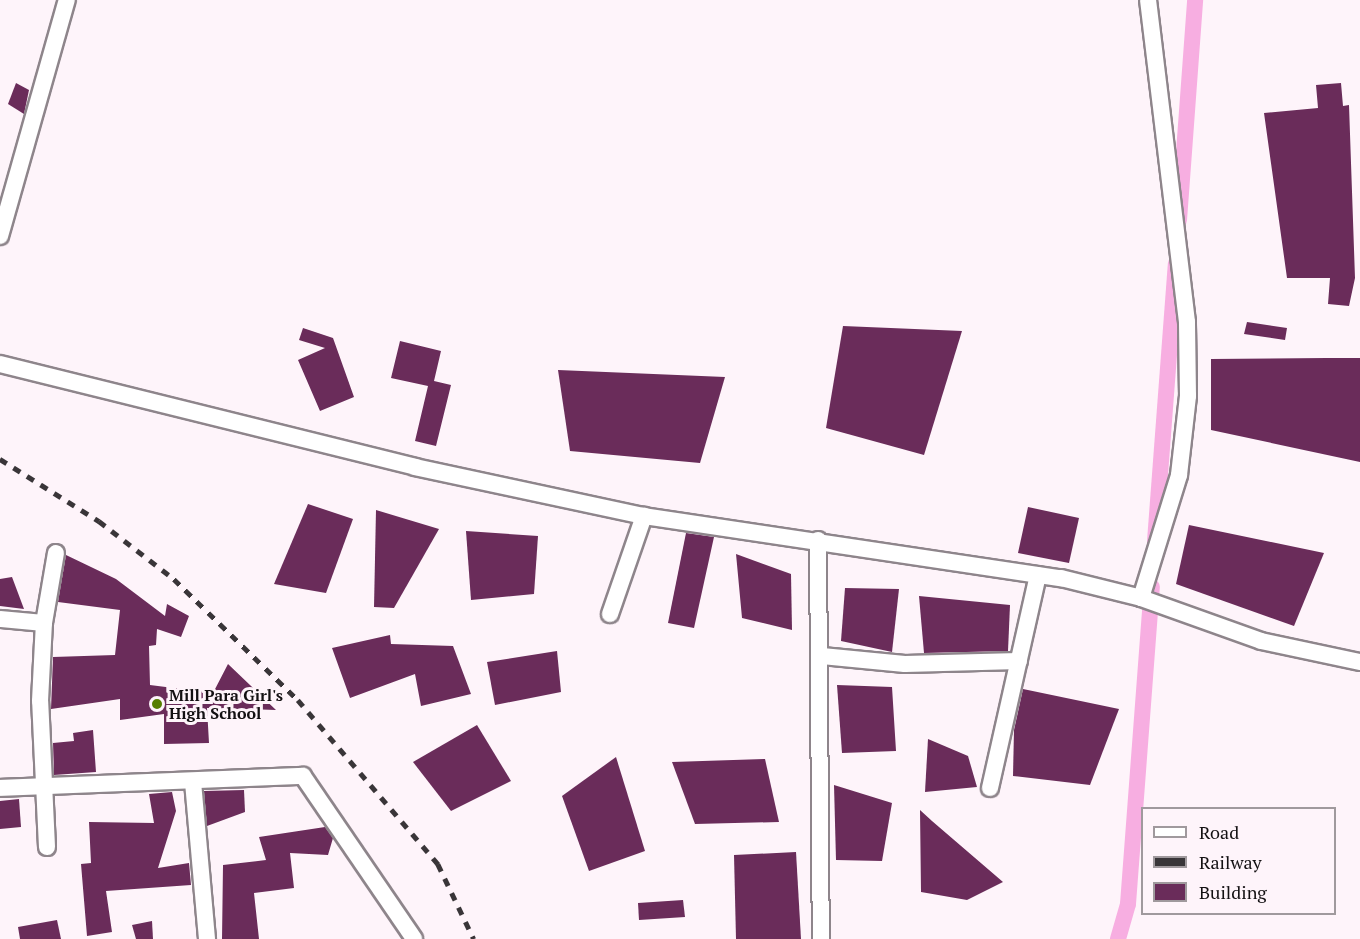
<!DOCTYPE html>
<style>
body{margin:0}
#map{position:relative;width:1360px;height:939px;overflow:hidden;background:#fef4fa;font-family:"PT Serif",serif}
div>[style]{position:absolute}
.canal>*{height:16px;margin:-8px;padding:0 8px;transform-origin:8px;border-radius:8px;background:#f7aee1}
.building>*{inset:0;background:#6a2c5a}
.roads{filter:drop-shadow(2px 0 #8e858b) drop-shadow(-2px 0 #8e858b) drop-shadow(0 2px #8e858b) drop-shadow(0 -2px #8e858b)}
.street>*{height:16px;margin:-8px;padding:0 8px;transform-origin:8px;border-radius:8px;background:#fff}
.rail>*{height:4.5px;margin-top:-2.25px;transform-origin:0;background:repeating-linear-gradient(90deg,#393538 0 8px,transparent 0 16px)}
.dots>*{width:16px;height:16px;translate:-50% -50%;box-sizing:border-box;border:3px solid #fef4fa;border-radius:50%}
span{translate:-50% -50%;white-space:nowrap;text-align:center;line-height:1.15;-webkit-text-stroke:6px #fef4fa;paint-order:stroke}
.poi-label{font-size:16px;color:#131012;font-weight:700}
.left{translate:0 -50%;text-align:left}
.legend{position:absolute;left:1141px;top:807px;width:195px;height:108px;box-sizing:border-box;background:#fef4fa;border:2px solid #a0999d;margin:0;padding:8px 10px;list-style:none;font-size:18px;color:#131012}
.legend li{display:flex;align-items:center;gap:12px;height:30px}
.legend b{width:30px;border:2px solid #a0999d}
</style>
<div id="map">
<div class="canal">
<div style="left:1179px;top:220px;width:221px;rotate:-85.8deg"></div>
<div style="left:1155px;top:541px;width:278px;rotate:-85.7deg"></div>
<div style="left:1118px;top:939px;width:36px;rotate:-74deg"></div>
<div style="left:1128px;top:904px;width:318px;rotate:-85.7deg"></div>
</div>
<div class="building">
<div style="clip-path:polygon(16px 83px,29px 90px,24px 114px,8px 104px)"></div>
<div style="clip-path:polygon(1341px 83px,1343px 106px,1349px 105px,1355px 278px,1349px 306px,1328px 304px,1330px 278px,1287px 278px,1264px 113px,1318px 108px,1316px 85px)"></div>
<div style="clip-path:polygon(1247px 322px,1287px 328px,1285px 340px,1244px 334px)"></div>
<div style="clip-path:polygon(843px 326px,962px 331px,924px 455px,826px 428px)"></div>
<div style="clip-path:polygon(303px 328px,333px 338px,354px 397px,320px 411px,298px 360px,325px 348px,299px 340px)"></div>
<div style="clip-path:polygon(400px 341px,441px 351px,434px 381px,451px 385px,436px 446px,415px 441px,428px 386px,391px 378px)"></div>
<div style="clip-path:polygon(1327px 358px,1360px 358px,1360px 462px,1211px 430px,1211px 359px)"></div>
<div style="clip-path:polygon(558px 370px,725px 377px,700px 463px,570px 451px)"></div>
<div style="clip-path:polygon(308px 504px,353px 519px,326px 593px,274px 584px)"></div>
<div style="clip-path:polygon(1028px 507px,1079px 518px,1069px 563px,1018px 553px)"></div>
<div style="clip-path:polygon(376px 510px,439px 529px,394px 608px,374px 607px)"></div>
<div style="clip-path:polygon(1189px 525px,1324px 553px,1294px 626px,1176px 584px)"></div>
<div style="clip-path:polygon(466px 531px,538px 536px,534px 594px,471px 600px)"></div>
<div style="clip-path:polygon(686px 533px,714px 537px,694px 628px,668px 623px)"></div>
<div style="clip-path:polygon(736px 554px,791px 574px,792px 630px,742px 618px)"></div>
<div style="clip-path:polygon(66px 555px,116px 579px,165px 616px,167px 604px,189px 616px,181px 637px,157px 629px,156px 645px,149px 646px,150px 685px,213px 693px,228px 664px,276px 710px,207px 708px,209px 743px,164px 744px,164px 714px,120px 720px,120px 699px,51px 709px,53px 657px,115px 655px,120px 610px,58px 602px)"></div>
<div style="clip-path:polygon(12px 577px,24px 609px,0 606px,0 579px)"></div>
<div style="clip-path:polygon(845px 588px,899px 589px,892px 652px,841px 641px)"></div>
<div style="clip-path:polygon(919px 596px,1010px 605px,1008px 651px,924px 653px)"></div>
<div style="clip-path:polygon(390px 635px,391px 644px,453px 646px,471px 694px,421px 706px,415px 674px,350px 698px,332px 648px)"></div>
<div style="clip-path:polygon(557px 651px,561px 692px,495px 705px,487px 662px)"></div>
<div style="clip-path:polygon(837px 685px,892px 687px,896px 751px,842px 753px)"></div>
<div style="clip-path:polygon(1023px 689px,1119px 709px,1090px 785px,1013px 776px,1014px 730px)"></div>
<div style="clip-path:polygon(477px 725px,511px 781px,451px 811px,413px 762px)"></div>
<div style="clip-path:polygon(93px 730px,96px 772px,54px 775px,53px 743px,74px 741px,73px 733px)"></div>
<div style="clip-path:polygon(928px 739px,968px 756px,977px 787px,925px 792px)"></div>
<div style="clip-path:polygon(616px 757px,645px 851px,589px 871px,562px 796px)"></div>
<div style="clip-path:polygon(765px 759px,779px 822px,695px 824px,672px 762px)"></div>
<div style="clip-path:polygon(834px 785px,892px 803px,882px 861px,836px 860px)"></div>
<div style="clip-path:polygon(244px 790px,245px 812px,207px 826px,204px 791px)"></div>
<div style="clip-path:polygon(172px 792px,176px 811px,158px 868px,189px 863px,191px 885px,106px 891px,112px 932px,87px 936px,81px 864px,91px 863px,89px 822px,154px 823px,149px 794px)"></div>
<div style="clip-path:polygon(19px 799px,21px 827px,0 829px,0 801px)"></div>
<div style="clip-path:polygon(920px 810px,932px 821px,1003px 882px,967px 900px,921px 892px)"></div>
<div style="clip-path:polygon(325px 827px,333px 838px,328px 855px,290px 853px,294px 888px,254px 893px,259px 939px,222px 939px,223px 865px,266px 860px,259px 837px)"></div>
<div style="clip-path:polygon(796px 852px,801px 939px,736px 939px,734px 855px)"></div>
<div style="clip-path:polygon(683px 900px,685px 917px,639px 920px,638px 903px)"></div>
<div style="clip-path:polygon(57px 920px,61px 939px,20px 939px,18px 927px)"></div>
<div style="clip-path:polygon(152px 921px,153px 939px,136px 939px,132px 925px)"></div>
</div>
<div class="roads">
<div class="street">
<div style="left:0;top:236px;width:245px;rotate:-74.2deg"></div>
<div style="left:0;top:364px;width:428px;rotate:13.9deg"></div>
<div style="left:415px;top:467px;width:234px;rotate:12.1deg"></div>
<div style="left:644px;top:516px;width:422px;rotate:8.5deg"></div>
<div style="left:1061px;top:578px;width:82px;rotate:14deg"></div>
<div style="left:1141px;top:598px;width:127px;rotate:19.7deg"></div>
<div style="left:1261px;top:641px;width:101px;rotate:12deg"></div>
<div style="left:818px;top:540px;width:399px;rotate:89.6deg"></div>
<div style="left:1141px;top:598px;width:129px;rotate:-72.8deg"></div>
<div style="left:1179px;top:475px;width:80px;rotate:-83.5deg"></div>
<div style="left:1188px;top:396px;width:74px;rotate:-90.8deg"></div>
<div style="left:1187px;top:322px;width:324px;rotate:-96.9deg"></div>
<div style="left:610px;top:614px;width:104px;rotate:-70.9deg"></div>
<div style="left:0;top:619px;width:44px;rotate:5.2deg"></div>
<div style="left:822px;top:656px;width:83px;rotate:5.5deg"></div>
<div style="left:905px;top:664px;width:114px;rotate:-1.5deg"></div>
<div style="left:193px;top:782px;width:158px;rotate:84.9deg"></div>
<div style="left:0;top:788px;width:303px;rotate:-2.3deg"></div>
<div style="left:303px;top:776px;width:197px;rotate:55.7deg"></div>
<div style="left:990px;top:788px;width:218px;rotate:-77.3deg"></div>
<div style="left:47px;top:847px;width:146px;rotate:-92.7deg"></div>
<div style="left:40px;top:701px;width:78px;rotate:-87.1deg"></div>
<div style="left:44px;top:623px;width:71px;rotate:-80.3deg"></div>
</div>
</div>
<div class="rail">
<div style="left:0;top:459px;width:117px;rotate:32.1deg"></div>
<div style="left:99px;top:521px;width:95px;rotate:37.7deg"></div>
<div style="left:174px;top:579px;width:173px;rotate:44.3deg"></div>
<div style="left:298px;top:700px;width:216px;rotate:49.5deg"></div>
<div style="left:438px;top:864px;width:83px;rotate:64.4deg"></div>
</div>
<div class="dots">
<div style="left:157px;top:704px;background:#567e00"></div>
</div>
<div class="poi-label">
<span class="left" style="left:169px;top:704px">Mill Para Girl's<br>High School</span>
</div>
<ul class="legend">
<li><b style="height:8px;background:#fff"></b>Road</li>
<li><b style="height:8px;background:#393538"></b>Railway</li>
<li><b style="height:16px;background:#6a2c5a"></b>Building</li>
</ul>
</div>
